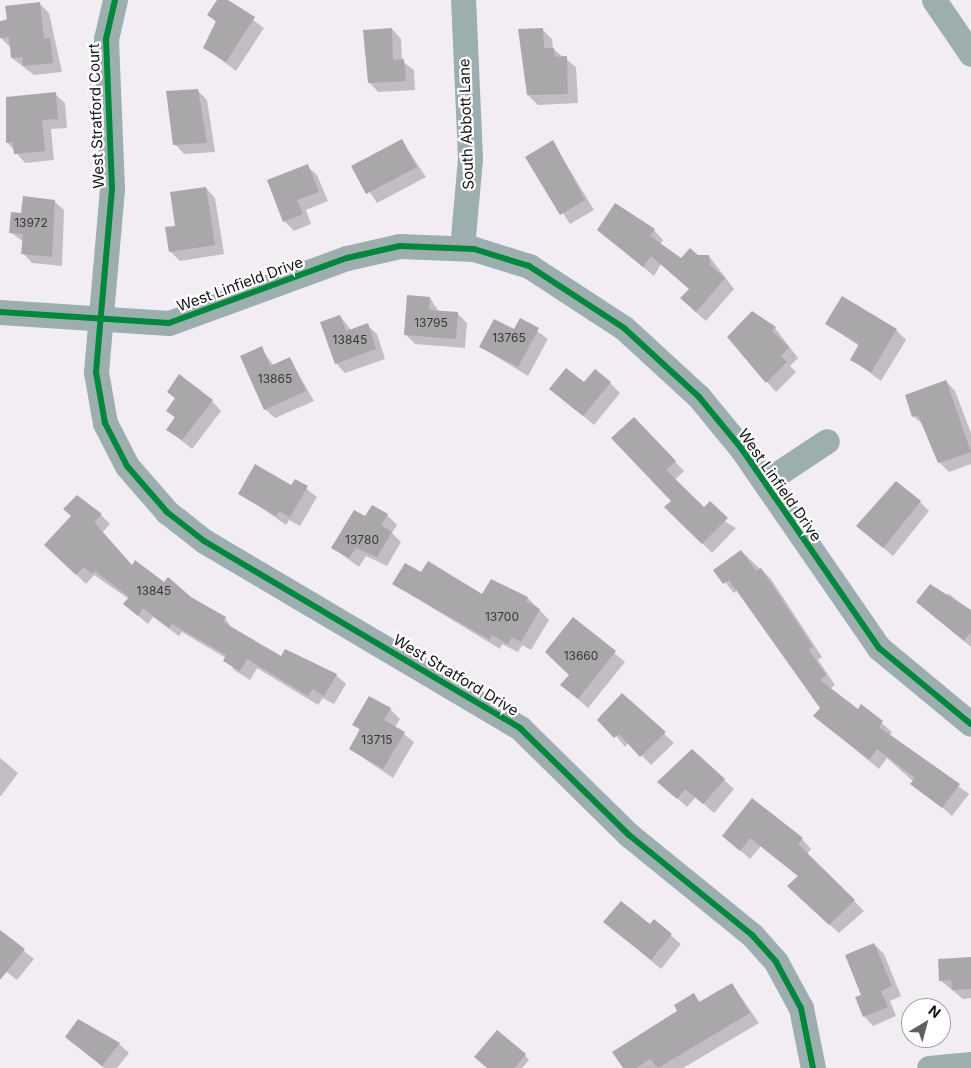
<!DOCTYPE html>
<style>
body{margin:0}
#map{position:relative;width:971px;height:1068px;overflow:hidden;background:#f2edf3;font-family:Inter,sans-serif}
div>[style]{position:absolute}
.shadow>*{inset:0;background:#0003}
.building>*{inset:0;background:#aaa7aa}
.minor>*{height:25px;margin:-12.5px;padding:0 12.5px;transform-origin:12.5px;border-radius:12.5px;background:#9daeaf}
.cycleway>*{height:6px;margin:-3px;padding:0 3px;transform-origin:3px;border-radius:3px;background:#00873e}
span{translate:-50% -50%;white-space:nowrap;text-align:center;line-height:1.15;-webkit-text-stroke:4.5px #fff;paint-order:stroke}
.number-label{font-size:12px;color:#3a373a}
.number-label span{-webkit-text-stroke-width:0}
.street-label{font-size:15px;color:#151215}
.north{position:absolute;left:901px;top:998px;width:50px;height:50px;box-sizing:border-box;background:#fff;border:1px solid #a1a0a1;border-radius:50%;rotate:37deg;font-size:14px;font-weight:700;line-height:20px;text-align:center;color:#151215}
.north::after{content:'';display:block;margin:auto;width:18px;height:22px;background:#625f63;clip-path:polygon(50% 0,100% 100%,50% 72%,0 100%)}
</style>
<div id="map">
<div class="shadow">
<div style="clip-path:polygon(219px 0,226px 0,264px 28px,236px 71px,204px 47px,217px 23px,209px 15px)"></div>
<div style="clip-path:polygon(39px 3px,49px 13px,62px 72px,34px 75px,12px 58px,11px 48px,1px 38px,0 22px)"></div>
<div style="clip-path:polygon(392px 29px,401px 39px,402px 61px,414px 70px,415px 90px,378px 92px,369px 82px)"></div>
<div style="clip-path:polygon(543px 30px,552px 39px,553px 49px,576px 67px,578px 103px,538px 105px,528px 95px)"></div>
<div style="clip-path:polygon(197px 90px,207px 100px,215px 152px,184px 154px,175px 144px)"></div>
<div style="clip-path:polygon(55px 94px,65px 103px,67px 128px,51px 129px,54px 160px,25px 163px,7px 142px)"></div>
<div style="clip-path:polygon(402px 141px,426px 177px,377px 203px,353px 167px)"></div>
<div style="clip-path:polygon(553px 142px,594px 210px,570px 224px,527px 158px)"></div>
<div style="clip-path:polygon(307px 166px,317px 175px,328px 201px,306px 210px,311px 224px,294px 231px,284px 221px)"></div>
<div style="clip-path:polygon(206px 188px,215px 198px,224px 254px,180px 261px,170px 251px,176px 227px)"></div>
<div style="clip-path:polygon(54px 201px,64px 210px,62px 266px,32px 263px,23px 253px,24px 242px,10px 232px,22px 215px)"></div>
<div style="clip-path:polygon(599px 230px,654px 230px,663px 240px,660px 245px,681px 259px,709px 256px,734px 289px,706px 321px,691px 308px,690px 289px,661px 264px,654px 276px)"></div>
<div style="clip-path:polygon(430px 298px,439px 312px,457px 313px,467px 323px,465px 348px,415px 344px,405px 334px)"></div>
<div style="clip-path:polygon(752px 313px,775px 328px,798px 358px,790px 366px,796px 372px,776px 392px,728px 337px)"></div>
<div style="clip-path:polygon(340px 316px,351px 330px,367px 325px,377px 334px,385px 359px,345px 373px,336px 363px)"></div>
<div style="clip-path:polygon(520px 319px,548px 339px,528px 376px,481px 347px,514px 331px)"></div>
<div style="clip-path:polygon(827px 324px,896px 330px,906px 340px,881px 381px,851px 359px,859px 346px)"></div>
<div style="clip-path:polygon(261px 348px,274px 366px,290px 359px,314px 401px,275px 418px,265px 409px)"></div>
<div style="clip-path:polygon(946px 381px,955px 391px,971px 433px,971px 464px,949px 472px,939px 462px,924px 425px,913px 416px)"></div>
<div style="clip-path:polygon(610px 383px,620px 393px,594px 425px,551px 389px)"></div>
<div style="clip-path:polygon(168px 392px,212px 401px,221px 411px,192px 449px,167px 429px,175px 418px,168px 411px,176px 399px)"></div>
<div style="clip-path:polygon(643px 428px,684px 471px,675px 480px,704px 509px,736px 528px,712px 553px,666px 507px,673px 501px)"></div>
<div style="clip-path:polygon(295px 480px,317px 497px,300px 526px,289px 520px,286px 525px,240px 493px,291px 487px)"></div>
<div style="clip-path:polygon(920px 502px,929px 511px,893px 556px,858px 526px)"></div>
<div style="clip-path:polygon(101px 515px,110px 524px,102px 533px,132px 566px,225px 618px,233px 630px,281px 658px,336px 675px,346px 684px,334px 704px,323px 698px,318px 705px,257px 668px,250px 680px,234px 670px,226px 658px,182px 632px,179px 636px,153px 617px,148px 624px,124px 604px,129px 599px,94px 575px,86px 584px,46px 545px)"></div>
<div style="clip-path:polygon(387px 515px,397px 525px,392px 533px,401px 542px,387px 566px,366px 556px,359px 567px,333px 548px,366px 518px)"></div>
<div style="clip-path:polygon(741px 551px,771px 579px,822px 657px,818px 660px,835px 685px,830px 689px,858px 711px,862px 706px,892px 732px,889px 736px,969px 794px,952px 816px,887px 758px,879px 769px,815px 716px,821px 708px,737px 590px,734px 593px,715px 570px)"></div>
<div style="clip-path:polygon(422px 574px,483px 596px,491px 581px,528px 598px,549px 620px,531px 650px,522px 645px,518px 652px,502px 644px,500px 649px,393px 584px)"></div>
<div style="clip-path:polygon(949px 594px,971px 611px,971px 647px,917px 602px)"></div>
<div style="clip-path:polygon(574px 619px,625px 662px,588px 708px,562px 685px,570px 675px)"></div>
<div style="clip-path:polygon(622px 695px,674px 743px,651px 765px,629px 742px,625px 747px,600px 716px)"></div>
<div style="clip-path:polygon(390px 709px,400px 719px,395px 727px,414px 742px,393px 778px,350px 749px,361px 731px,354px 724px)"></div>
<div style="clip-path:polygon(692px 751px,734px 789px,714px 813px,696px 797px,687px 807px,659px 782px)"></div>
<div style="clip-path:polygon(0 758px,18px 773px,1px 796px,0 796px)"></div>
<div style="clip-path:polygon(724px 836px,802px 839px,811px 849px,807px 854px,864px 911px,839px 933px,798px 896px,799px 877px,761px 846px,750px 859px)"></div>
<div style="clip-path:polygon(654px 921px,681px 944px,661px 969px,605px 922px,650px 926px)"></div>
<div style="clip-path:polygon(0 932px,34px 959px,17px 980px,0 967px)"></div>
<div style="clip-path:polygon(874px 944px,884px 954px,901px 996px,890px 1001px,896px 1016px,873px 1026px,864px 1016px,863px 995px)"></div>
<div style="clip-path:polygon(971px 957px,971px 998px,963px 999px,940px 980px)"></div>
<div style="clip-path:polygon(732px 984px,759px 1023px,683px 1068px,624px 1068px,693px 995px,701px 1003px)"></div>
<div style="clip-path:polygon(66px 1037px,119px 1044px,129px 1053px,117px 1068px,104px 1068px)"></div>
<div style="clip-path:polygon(525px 1055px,529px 1060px,522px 1068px,488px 1068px)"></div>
</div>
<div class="building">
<div style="clip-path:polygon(217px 0,228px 0,255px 17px,226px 62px,203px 48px,216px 21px,207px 15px)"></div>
<div style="clip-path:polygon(40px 2px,44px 39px,50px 38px,53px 63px,23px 66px,22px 57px,11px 58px,9px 37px,0 38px,0 21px,7px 20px,5px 6px)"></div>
<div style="clip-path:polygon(392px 28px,393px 60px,404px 59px,406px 81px,368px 83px,363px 30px)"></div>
<div style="clip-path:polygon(543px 28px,544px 48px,554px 48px,555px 57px,567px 56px,568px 94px,527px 95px,518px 29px)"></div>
<div style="clip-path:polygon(198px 89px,207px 143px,173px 145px,166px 91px)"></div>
<div style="clip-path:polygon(56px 92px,58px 119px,42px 120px,45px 151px,14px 154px,13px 142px,6px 143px,6px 97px)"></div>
<div style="clip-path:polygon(402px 139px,417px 167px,366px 194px,351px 166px)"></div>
<div style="clip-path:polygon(553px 140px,585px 200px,560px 215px,525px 157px)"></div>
<div style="clip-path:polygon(308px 164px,319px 192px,297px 200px,303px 214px,283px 222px,267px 180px)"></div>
<div style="clip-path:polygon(206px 187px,215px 245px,169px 252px,165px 227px,175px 226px,170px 192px)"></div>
<div style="clip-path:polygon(23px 196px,55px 200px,52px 257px,21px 254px,23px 234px,9px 233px,11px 212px,21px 213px)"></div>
<div style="clip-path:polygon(615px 203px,655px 229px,650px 236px,681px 258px,690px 248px,698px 255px,709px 255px,710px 265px,725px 278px,696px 312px,680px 298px,689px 289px,651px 256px,643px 267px,597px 230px)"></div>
<div style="clip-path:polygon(407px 295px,430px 297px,429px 310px,458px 312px,456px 339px,404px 335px)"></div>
<div style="clip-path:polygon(842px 296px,897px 329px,871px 372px,850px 360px,859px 344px,825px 324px)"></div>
<div style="clip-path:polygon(752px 311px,776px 327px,772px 331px,789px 347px,781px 356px,787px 362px,766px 383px,727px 337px)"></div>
<div style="clip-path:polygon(340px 315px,346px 331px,368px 323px,376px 349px,335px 364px,320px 322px)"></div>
<div style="clip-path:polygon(520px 318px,539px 328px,518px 367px,479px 347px,494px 319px,514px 329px)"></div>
<div style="clip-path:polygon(262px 346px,270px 366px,290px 357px,306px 391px,264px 410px,240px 356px)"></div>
<div style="clip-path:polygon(566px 368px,584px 382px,595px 369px,611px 382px,583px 416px,549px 389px)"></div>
<div style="clip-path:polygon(179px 374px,213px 400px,182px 440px,166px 430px,175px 417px,166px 411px,175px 398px,167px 392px)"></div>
<div style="clip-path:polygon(946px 380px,971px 452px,938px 463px,918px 415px,912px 417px,905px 395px)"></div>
<div style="clip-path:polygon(634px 417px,676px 461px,666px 470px,704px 507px,710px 501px,728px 518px,702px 544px,664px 507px,671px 501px,611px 438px)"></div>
<div style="clip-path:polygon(255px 464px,291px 485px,295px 479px,308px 486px,290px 517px,279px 511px,276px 516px,238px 494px)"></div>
<div style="clip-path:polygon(896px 481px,921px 501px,883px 548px,856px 526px)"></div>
<div style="clip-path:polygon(77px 495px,102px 514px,94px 522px,132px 565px,135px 560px,164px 582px,168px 577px,191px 597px,226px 617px,223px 622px,281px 656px,285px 649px,337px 674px,324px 696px,313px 689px,308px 696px,247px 659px,240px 671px,223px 661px,226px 655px,172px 624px,169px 628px,143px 608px,138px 616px,123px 604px,129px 597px,95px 571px,92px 574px,84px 567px,76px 575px,44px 545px,71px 516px,63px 509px)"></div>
<div style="clip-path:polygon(372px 505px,388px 514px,381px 525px,392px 532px,377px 557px,356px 548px,349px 558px,331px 548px,354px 510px,365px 516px)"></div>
<div style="clip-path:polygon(741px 550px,756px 571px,761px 568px,813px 647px,809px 650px,826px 675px,820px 680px,858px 709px,861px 704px,883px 721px,879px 727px,960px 784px,942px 808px,910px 784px,915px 778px,877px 749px,869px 760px,813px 716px,820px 708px,729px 580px,723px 584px,713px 570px)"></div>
<div style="clip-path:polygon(428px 561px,482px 594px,491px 579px,528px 597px,526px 601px,540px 609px,521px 642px,512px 637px,508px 644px,492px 635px,490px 640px,392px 584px,405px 563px,421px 572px)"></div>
<div style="clip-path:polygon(930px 584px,971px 610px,971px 632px,964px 641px,916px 602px)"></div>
<div style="clip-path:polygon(573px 617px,616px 651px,578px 699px,560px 685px,569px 675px,545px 652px)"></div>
<div style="clip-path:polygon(622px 693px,666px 732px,640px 757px,619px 734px,614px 738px,597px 720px)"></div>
<div style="clip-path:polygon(369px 696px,391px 708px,384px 720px,405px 732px,383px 769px,349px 749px,360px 729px,352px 725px)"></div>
<div style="clip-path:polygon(692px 749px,725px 779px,703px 804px,685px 789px,677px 799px,657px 782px)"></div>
<div style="clip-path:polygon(752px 798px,803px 838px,798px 844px,855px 900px,829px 925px,787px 886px,798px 876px,750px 838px,740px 851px,722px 836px)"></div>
<div style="clip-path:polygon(621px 901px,650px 924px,654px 919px,672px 934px,651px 960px,603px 922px)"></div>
<div style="clip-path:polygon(0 930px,25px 949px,0 980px)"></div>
<div style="clip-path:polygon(874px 943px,892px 986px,881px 991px,888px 1007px,863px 1017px,855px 997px,861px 995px,845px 955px)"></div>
<div style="clip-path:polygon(971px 957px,971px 989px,952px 990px,951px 980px,939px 981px,938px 959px)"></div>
<div style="clip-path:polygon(732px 983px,750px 1013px,658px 1068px,650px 1059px,636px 1068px,623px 1068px,612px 1052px,677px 1011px,674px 1005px,694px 993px,699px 1002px)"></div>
<div style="clip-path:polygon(78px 1019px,120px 1043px,102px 1066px,65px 1037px)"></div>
<div style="clip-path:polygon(497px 1030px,526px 1054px,514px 1068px,487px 1068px,474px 1057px)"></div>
</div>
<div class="minor">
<div style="left:115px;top:0;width:40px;rotate:103deg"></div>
<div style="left:106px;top:39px;width:150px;rotate:87.7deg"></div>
<div style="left:112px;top:189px;width:184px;rotate:95deg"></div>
<div style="left:96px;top:372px;width:52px;rotate:80deg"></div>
<div style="left:105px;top:423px;width:48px;rotate:62.9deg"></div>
<div style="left:127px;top:466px;width:61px;rotate:49deg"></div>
<div style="left:167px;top:512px;width:47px;rotate:38.1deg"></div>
<div style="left:204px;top:541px;width:367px;rotate:30.6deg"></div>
<div style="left:520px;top:728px;width:153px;rotate:44.5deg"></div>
<div style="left:629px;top:835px;width:159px;rotate:39.1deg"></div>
<div style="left:752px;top:935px;width:36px;rotate:48deg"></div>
<div style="left:776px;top:962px;width:52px;rotate:61.5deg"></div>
<div style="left:801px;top:1008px;width:61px;rotate:78.7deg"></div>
<div style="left:934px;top:0;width:65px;rotate:55.6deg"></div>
<div style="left:462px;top:248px;width:90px;rotate:-84.9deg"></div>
<div style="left:470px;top:158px;width:158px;rotate:-92.5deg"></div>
<div style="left:0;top:312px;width:169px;rotate:3.7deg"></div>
<div style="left:169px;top:323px;width:189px;rotate:-20.1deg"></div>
<div style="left:347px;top:258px;width:54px;rotate:-12.8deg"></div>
<div style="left:400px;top:246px;width:74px;rotate:2.3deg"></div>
<div style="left:474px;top:249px;width:58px;rotate:17.2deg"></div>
<div style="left:529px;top:266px;width:113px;rotate:33.1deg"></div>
<div style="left:624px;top:328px;width:102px;rotate:42.6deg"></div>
<div style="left:699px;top:397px;width:66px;rotate:50.5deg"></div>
<div style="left:741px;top:448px;width:243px;rotate:55.4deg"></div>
<div style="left:879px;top:648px;width:119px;rotate:39.6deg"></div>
<div style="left:765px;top:482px;width:74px;rotate:-33.5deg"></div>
<div style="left:929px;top:1068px;width:42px;rotate:-5.4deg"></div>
</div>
<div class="cycleway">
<div style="left:115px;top:0;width:40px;rotate:103deg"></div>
<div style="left:106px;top:39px;width:150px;rotate:87.7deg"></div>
<div style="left:112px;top:189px;width:184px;rotate:95deg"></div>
<div style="left:96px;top:372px;width:52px;rotate:80deg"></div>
<div style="left:105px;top:423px;width:48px;rotate:62.9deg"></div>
<div style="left:127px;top:466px;width:61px;rotate:49deg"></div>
<div style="left:167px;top:512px;width:47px;rotate:38.1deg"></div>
<div style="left:204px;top:541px;width:367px;rotate:30.6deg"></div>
<div style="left:520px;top:728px;width:153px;rotate:44.5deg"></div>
<div style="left:629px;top:835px;width:159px;rotate:39.1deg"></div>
<div style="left:752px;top:935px;width:36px;rotate:48deg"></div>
<div style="left:776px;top:962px;width:52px;rotate:61.5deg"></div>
<div style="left:801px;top:1008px;width:61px;rotate:78.7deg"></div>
<div style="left:0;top:312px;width:169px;rotate:3.7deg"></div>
<div style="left:169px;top:323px;width:189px;rotate:-20.1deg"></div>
<div style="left:347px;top:258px;width:54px;rotate:-12.8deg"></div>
<div style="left:400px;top:246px;width:74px;rotate:2.3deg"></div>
<div style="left:474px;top:249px;width:58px;rotate:17.2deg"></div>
<div style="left:529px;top:266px;width:113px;rotate:33.1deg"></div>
<div style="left:624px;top:328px;width:102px;rotate:42.6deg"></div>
<div style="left:699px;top:397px;width:66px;rotate:50.5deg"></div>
<div style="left:741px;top:448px;width:243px;rotate:55.4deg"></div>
<div style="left:879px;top:648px;width:119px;rotate:39.6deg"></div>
</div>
<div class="number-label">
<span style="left:31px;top:223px">13972</span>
<span style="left:431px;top:323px">13795</span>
<span style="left:509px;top:338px">13765</span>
<span style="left:350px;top:340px">13845</span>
<span style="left:275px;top:379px">13865</span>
<span style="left:362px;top:540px">13780</span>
<span style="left:154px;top:591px">13845</span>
<span style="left:502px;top:617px">13700</span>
<span style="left:581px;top:656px">13660</span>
<span style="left:377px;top:740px">13715</span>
</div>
<div class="street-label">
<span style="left:96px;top:116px;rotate:-92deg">West Stratford Court</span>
<span style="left:466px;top:124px;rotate:-92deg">South Abbott Lane</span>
<span style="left:240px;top:284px;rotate:-20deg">West Linfield Drive</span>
<span style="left:780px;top:485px;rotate:55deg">West Linfield Drive</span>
<span style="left:456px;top:675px;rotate:31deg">West Stratford Drive</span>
</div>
<div class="north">N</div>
</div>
